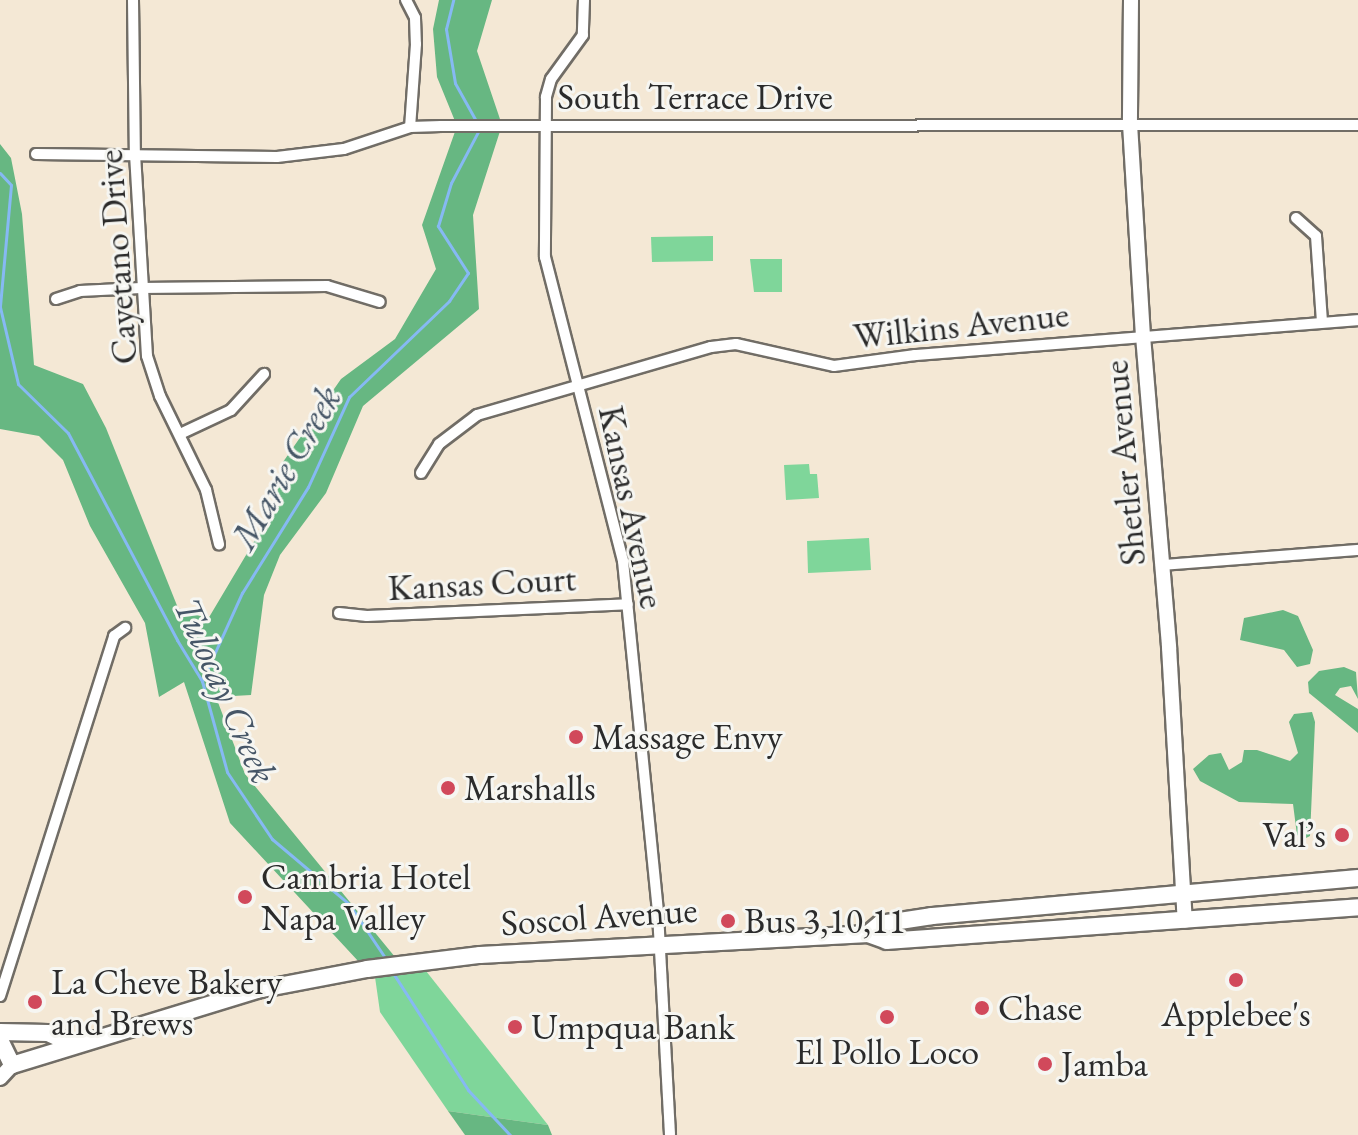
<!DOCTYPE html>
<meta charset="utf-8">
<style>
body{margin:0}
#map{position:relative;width:1358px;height:1135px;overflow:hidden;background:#f4e8d5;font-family:"EB Garamond",serif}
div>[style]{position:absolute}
.green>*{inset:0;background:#7fd69a}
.forest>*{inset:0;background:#67b782}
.stream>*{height:3px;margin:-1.5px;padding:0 1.5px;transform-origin:1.5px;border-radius:1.5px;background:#86b9f3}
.roads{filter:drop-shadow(2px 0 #716d66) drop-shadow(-2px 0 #716d66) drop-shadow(0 2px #716d66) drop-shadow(0 -2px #716d66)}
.street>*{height:10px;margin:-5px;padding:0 5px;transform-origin:5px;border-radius:5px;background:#fff}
.secondary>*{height:14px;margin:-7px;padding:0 7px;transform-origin:7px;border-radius:7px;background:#fff}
.primary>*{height:16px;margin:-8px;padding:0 8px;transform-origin:8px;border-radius:8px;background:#fff}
.dots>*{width:22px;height:22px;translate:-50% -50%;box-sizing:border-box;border:4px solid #f6f6f2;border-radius:50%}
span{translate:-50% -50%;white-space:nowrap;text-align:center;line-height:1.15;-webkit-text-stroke:6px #f6f6f2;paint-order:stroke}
.street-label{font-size:36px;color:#2b2b2b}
.poi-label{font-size:36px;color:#2b2b2b}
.left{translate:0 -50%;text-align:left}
.right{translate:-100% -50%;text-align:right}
.water-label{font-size:38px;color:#465667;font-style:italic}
</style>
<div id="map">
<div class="green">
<div style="clip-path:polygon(713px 236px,713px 261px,652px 262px,651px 237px)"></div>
<div style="clip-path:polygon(750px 259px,782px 259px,782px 292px,754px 292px)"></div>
<div style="clip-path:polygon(809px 464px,810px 474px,817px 474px,819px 498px,786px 500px,784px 465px)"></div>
<div style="clip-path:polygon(869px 538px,871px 570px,808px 573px,807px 541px)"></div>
<div style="clip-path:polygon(426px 971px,548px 1125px,448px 1111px,380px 1012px,375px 977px)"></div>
</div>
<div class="forest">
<div style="clip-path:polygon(439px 0,492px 0,477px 51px,502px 125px,473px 215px,479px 309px,363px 406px,326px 493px,280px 555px,264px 595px,251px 695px,216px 697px,245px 774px,395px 957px,359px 962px,230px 823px,184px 682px,159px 697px,145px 623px,90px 526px,63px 460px,39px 436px,0 429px,0 144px,11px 158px,22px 214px,34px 365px,83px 384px,106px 428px,178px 608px,208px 619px,274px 508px,283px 462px,341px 379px,395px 339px,436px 269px,422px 225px,457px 126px,437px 77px,433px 29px)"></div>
<div style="clip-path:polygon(1283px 610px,1298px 616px,1313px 650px,1310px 664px,1297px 667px,1284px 650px,1240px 640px,1244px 618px)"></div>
<div style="clip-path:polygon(1344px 667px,1356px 672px,1358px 699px,1351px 686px,1340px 688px,1335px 695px,1358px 709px,1358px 733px,1309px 693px,1308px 682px,1319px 671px)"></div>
<div style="clip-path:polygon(1312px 712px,1315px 722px,1310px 836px,1304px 839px,1297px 835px,1293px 804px,1239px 802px,1200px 781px,1193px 769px,1209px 755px,1221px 753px,1229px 770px,1242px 762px,1244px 750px,1257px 750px,1290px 761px,1298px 753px,1289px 722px,1294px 714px)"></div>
<div style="clip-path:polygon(448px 1111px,548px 1125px,552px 1135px,465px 1135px)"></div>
</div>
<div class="stream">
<div style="left:0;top:173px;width:16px;rotate:47deg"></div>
<div style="left:11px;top:185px;width:122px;rotate:95.2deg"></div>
<div style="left:0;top:307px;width:79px;rotate:76.8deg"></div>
<div style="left:18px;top:384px;width:70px;rotate:44.4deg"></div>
<div style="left:68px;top:433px;width:234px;rotate:62.2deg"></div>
<div style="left:177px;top:640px;width:48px;rotate:58.6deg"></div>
<div style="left:202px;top:681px;width:94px;rotate:74.6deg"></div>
<div style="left:227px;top:772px;width:81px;rotate:56.1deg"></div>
<div style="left:272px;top:839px;width:101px;rotate:40.2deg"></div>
<div style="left:349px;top:904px;width:66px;rotate:56.1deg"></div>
<div style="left:202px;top:681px;width:97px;rotate:-65.6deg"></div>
<div style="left:242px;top:593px;width:125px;rotate:-58.1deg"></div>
<div style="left:308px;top:487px;width:99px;rotate:-65.5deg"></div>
<div style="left:349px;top:397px;width:139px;rotate:-43.8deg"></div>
<div style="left:449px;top:301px;width:34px;rotate:-56deg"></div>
<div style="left:468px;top:273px;width:56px;rotate:-122.6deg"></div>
<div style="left:438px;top:226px;width:45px;rotate:-73.2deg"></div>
<div style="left:451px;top:183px;width:62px;rotate:-62.2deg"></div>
<div style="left:480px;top:128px;width:51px;rotate:-119.1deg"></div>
<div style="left:455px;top:83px;width:55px;rotate:-99.5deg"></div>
<div style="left:446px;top:29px;width:30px;rotate:-76deg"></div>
<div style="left:393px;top:973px;width:139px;rotate:57.3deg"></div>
<div style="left:468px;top:1090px;width:62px;rotate:47deg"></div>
</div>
<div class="roads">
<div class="street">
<div style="left:133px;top:0;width:154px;rotate:89.3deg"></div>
<div style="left:135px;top:154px;width:202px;rotate:86.6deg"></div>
<div style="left:147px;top:356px;width:42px;rotate:72deg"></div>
<div style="left:160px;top:396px;width:105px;rotate:63.9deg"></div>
<div style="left:206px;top:490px;width:56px;rotate:76.5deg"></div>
<div style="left:406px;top:0;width:20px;rotate:63deg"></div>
<div style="left:415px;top:18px;width:26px;rotate:88deg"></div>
<div style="left:416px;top:44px;width:83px;rotate:94.1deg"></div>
<div style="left:584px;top:0;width:35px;rotate:92deg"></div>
<div style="left:583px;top:35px;width:54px;rotate:126deg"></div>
<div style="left:551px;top:79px;width:19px;rotate:106deg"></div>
<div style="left:546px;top:97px;width:160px;rotate:90.4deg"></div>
<div style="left:545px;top:257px;width:314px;rotate:75.6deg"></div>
<div style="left:623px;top:561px;width:354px;rotate:84.3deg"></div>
<div style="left:658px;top:913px;width:222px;rotate:86.9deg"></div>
<div style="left:36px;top:154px;width:241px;rotate:0.7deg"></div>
<div style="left:277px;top:157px;width:67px;rotate:-6.8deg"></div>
<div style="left:344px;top:149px;width:70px;rotate:-18.4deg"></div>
<div style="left:410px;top:127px;width:31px;rotate:-2deg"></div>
<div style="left:441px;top:126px;width:917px;rotate:-0.06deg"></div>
<div style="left:1296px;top:218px;width:27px;rotate:42deg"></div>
<div style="left:1316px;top:236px;width:86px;rotate:86deg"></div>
<div style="left:56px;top:299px;width:25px;rotate:-18deg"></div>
<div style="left:80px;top:291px;width:61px;rotate:-2.8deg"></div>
<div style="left:141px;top:288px;width:186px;rotate:-0.6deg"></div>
<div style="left:327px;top:286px;width:55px;rotate:16.8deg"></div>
<div style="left:180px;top:434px;width:56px;rotate:-25.2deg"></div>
<div style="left:231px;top:410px;width:49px;rotate:-47.5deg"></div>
<div style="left:421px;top:473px;width:34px;rotate:-58deg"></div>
<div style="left:439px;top:444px;width:48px;rotate:-37.3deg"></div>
<div style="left:477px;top:415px;width:244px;rotate:-16.2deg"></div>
<div style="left:711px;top:347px;width:25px;rotate:-7deg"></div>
<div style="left:736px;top:344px;width:100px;rotate:12.7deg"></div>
<div style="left:834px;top:366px;width:82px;rotate:-7.7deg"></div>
<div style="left:915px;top:355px;width:444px;rotate:-4.5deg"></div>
<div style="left:1163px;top:565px;width:196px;rotate:-4.4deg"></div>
<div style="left:339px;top:613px;width:28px;rotate:6deg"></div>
<div style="left:367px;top:616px;width:261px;rotate:-2.6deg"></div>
<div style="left:0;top:996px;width:378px;rotate:-72.4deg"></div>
<div style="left:114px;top:636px;width:14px;rotate:-36deg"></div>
</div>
<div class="secondary">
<div style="left:1131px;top:0;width:124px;rotate:90.5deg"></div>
<div style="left:1130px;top:124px;width:212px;rotate:86.5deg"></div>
<div style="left:1143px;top:336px;width:312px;rotate:85.2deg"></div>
<div style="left:1169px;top:647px;width:274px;rotate:86.7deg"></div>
<div style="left:0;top:1078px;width:18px;rotate:-47deg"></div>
</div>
<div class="primary">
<div style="left:868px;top:934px;width:16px;rotate:-40deg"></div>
<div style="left:880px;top:924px;width:53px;rotate:-8.7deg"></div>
<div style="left:932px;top:916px;width:428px;rotate:-5.1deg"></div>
<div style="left:0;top:1032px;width:48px;rotate:1.2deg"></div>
<div style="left:48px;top:1033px;width:26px;rotate:25deg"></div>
<div style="left:0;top:1040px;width:28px;rotate:64deg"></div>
<div style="left:12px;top:1065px;width:256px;rotate:-17deg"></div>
<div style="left:257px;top:990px;width:112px;rotate:-10.8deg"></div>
<div style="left:367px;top:969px;width:114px;rotate:-7.1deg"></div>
<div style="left:480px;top:955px;width:389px;rotate:-3.1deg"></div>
<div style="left:868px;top:934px;width:20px;rotate:20deg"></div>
<div style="left:887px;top:941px;width:472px;rotate:-4.1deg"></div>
</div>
</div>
<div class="dots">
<div style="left:576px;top:737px;background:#d1495b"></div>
<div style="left:448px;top:788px;background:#d1495b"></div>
<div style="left:1342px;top:835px;background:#d1495b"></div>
<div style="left:245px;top:897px;background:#d1495b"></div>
<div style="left:728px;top:921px;background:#d1495b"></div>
<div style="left:1236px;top:980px;background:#d1495b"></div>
<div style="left:35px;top:1002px;background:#d1495b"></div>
<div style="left:982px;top:1008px;background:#d1495b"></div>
<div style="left:887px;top:1017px;background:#d1495b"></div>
<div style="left:515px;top:1027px;background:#d1495b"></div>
<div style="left:1045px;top:1064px;background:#d1495b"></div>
</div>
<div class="street-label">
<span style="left:695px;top:97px">South Terrace Drive</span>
<span style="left:117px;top:257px;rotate:-94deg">Cayetano Drive</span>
<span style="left:961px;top:325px;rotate:-6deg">Wilkins Avenue</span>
<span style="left:1124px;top:463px;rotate:-95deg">Shetler Avenue</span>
<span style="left:632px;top:507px;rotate:78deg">Kansas Avenue</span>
<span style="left:482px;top:583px;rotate:-3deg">Kansas Court</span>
<span style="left:599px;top:916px;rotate:-4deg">Soscol Avenue</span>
</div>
<div class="poi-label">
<span class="left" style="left:592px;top:737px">Massage Envy</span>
<span class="left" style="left:464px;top:788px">Marshalls</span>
<span class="right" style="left:1326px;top:835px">Val’s</span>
<span class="left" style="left:261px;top:897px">Cambria Hotel<br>Napa Valley</span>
<span class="left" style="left:744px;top:921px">Bus 3,10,11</span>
<span class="left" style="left:51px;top:1002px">La Cheve Bakery<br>and Brews</span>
<span class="left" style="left:998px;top:1008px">Chase</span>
<span style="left:1236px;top:1014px">Applebee's</span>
<span class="left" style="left:531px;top:1027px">Umpqua Bank</span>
<span style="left:887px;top:1052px">El Pollo Loco</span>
<span class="left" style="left:1061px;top:1064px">Jamba</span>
</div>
<div class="water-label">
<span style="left:285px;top:467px;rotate:-60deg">Marie Creek</span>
<span style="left:226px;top:690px;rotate:66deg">Tulocay Creek</span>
</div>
</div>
